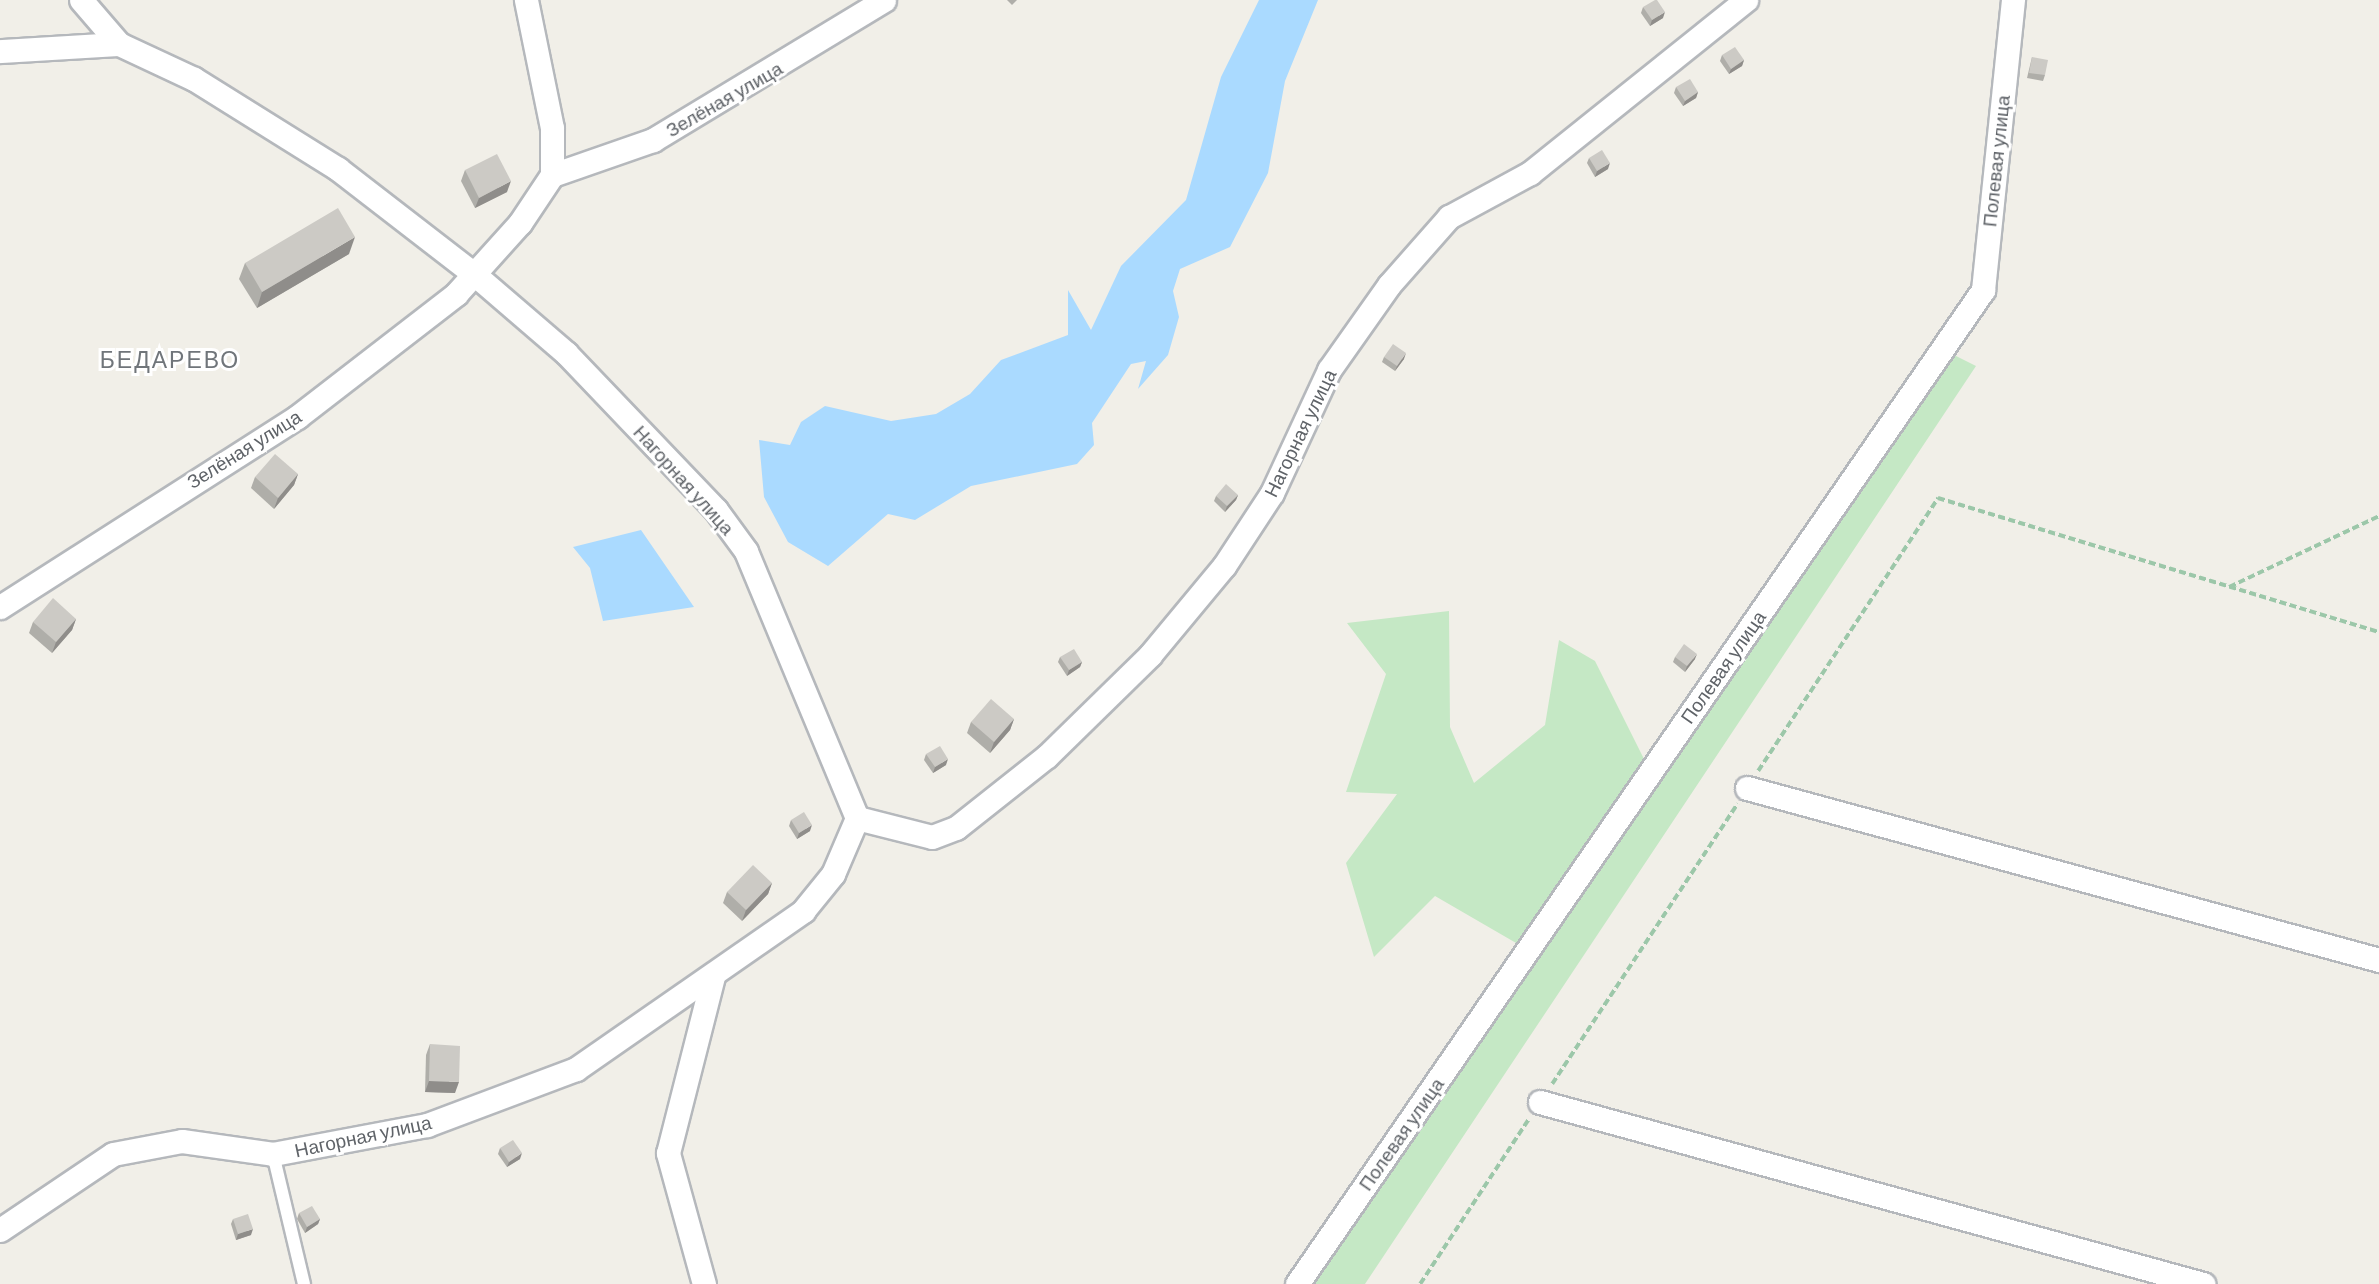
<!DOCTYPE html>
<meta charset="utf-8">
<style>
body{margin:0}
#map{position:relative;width:2379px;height:1284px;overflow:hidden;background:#f1efe8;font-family:Barlow,sans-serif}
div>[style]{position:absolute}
.green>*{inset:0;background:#c5e8c5}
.water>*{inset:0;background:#aadaff}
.path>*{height:3.5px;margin-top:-1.75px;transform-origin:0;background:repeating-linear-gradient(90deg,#9cc7a9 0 7px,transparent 0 10.5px)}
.roads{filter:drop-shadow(2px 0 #b5b8bc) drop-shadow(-2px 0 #b5b8bc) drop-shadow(0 2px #b5b8bc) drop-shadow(0 -2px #b5b8bc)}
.lane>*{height:12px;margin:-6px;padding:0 6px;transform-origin:6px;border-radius:6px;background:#fff}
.street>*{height:23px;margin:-11.5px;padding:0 11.5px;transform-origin:11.5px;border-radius:11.5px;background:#fff}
.wall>*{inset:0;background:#afaea9}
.shaded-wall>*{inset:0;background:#8f8d8a}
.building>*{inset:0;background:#cccac5}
span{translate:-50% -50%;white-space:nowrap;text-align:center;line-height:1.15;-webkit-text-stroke:6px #fff;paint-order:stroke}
.street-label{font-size:19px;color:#5f6368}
.quarter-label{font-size:23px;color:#70757a;letter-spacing:2px}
</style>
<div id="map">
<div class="green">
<div style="clip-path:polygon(1946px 351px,1976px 366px,1365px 1284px,1309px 1284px,1535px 954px,1435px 896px,1374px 957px,1346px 863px,1397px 794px,1346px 792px,1386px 674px,1347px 623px,1449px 611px,1450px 727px,1474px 783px,1545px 725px,1559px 640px,1595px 661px,1656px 783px)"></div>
</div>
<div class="water">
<div style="clip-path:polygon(1259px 0,1318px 0,1285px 81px,1268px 173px,1230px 247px,1180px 269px,1173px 291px,1179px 317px,1168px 355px,1138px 389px,1146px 361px,1131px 364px,1092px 423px,1094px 445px,1077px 464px,971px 486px,915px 520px,888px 514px,828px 566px,788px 542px,764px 497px,759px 440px,790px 445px,801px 422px,825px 406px,891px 421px,936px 414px,970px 394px,1001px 360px,1068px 335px,1068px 290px,1091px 330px,1121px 266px,1186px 200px,1221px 77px)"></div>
<div style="clip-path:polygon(641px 530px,694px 607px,603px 621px,590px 568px,573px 547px)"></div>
</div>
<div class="path">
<div style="left:2229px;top:587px;width:166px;rotate:-25.3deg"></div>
<div style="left:1758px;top:771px;width:327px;rotate:-56.6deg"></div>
<div style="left:1938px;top:498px;width:461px;rotate:16.9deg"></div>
<div style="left:1552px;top:1084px;width:336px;rotate:-56.5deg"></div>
<div style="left:1420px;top:1284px;width:198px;rotate:-56.6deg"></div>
</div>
<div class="roads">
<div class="lane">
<div style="left:273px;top:1154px;width:134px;rotate:76.6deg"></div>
</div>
<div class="street">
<div style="left:0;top:51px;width:119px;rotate:-3.4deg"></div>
<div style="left:552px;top:175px;width:107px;rotate:-19.1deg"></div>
<div style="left:653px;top:140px;width:270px;rotate:-31.2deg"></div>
<div style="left:0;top:607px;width:353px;rotate:-32.6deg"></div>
<div style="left:297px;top:417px;width:201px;rotate:-37.7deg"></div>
<div style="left:456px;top:294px;width:96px;rotate:-48deg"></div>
<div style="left:520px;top:223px;width:58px;rotate:-56.3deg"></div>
<div style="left:552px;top:175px;width:47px;rotate:-90deg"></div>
<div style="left:552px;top:128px;width:131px;rotate:-101.5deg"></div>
<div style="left:1747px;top:788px;width:655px;rotate:15.22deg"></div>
<div style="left:857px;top:818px;width:77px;rotate:14.2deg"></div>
<div style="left:932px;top:837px;width:26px;rotate:-21deg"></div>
<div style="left:956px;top:828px;width:116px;rotate:-38.4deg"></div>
<div style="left:1047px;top:756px;width:144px;rotate:-44.4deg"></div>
<div style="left:1150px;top:655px;width:116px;rotate:-50.3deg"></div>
<div style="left:1224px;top:566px;width:87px;rotate:-56.7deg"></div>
<div style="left:1272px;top:493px;width:136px;rotate:-65.1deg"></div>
<div style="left:1329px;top:370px;width:104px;rotate:-54.8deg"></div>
<div style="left:1389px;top:285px;width:91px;rotate:-48.6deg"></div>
<div style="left:1449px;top:217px;width:92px;rotate:-28.5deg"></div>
<div style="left:1530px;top:173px;width:277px;rotate:-38.7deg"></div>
<div style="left:1540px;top:1102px;width:688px;rotate:15.35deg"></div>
<div style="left:0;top:1230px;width:136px;rotate:-33.9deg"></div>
<div style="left:113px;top:1154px;width:70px;rotate:-10.7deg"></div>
<div style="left:182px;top:1141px;width:92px;rotate:8.1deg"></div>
<div style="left:273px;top:1154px;width:157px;rotate:-10.7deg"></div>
<div style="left:427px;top:1125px;width:159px;rotate:-20.6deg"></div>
<div style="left:576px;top:1069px;width:277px;rotate:-34.8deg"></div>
<div style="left:803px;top:911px;width:48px;rotate:-51deg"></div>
<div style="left:833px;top:874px;width:61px;rotate:-66.8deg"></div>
<div style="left:857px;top:818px;width:289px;rotate:-112.6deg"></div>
<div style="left:746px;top:551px;width:51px;rotate:-126.2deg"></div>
<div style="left:716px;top:510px;width:217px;rotate:-133.7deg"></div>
<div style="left:566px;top:353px;width:121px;rotate:-139.3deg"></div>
<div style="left:474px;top:274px;width:172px;rotate:-142.3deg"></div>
<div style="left:338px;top:169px;width:170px;rotate:-148deg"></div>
<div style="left:194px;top:79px;width:83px;rotate:-155deg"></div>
<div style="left:119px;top:44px;width:58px;rotate:-130.8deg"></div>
<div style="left:704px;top:1284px;width:136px;rotate:-105.4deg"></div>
<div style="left:668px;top:1153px;width:183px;rotate:-75.7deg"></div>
<div style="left:1297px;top:1284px;width:1208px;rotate:-55.39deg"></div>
<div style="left:1983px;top:290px;width:292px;rotate:-84.1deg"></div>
</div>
</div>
<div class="wall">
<div style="clip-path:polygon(1007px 0,1017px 0,1012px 5px)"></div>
<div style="clip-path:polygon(1643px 7px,1663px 18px,1650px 26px,1641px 13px)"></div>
<div style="clip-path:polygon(1722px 55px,1744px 60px,1742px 66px,1729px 74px,1720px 61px)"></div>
<div style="clip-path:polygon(2032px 57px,2045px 75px,2043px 81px,2027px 78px)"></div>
<div style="clip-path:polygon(1676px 87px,1698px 92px,1696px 98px,1683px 106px,1674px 93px)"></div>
<div style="clip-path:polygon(1589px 158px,1608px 169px,1595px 177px,1587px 163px)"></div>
<div style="clip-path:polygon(465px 170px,507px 192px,475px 208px,461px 181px)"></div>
<div style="clip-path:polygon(349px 254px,257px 308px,239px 279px,245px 263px)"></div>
<div style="clip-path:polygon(1384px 357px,1404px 359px,1395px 371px,1382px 362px)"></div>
<div style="clip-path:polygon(298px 474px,294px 485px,274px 509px,251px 488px,255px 477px)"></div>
<div style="clip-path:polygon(1238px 495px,1236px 500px,1225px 512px,1214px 501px,1216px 496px)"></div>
<div style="clip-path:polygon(76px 619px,72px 630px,52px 653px,29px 633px,33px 622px)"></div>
<div style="clip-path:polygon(1060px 657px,1082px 662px,1080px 667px,1067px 676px,1058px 662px)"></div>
<div style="clip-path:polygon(1675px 657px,1695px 659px,1685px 672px,1673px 662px)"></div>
<div style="clip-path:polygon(1014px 719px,1010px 730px,990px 753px,967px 733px,971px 722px)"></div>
<div style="clip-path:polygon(926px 754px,946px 765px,933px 773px,924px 760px)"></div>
<div style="clip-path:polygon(791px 820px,810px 831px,797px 839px,789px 826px)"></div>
<div style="clip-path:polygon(772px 883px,768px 894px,742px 921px,723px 903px,727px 892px)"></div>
<div style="clip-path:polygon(430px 1044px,455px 1093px,425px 1092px,426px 1055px)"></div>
<div style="clip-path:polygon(500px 1148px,520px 1159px,507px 1167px,498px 1154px)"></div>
<div style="clip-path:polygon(299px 1213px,320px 1219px,318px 1224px,305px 1233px,297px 1219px)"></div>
<div style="clip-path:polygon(233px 1219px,251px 1235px,236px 1240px,231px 1224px)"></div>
</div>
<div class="shaded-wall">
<div style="clip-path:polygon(1665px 12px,1663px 18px,1650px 26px,1652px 20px)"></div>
<div style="clip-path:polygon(1744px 60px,1742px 66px,1729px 74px,1731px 69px)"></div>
<div style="clip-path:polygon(1698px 92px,1696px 98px,1683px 106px,1685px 101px)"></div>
<div style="clip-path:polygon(1610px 163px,1608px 169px,1595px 177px,1597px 171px)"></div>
<div style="clip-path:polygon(511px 181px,507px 192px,475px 208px,479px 198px)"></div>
<div style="clip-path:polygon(355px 237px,349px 254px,257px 308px,262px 292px)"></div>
<div style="clip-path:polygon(1406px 353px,1404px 359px,1395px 371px,1397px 366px)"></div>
<div style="clip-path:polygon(298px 474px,294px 485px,274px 509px,278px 498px)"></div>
<div style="clip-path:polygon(1238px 495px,1236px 500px,1225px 512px,1227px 506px)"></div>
<div style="clip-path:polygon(76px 619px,72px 630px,52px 653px,56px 642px)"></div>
<div style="clip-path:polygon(1697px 654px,1695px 659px,1685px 672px,1687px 666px)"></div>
<div style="clip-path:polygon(1082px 662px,1080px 667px,1067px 676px,1069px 670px)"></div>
<div style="clip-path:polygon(1014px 719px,1010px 730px,990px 753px,994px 742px)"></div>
<div style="clip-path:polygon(948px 759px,946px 765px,933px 773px,935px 767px)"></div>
<div style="clip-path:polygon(812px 825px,810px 831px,797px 839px,799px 833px)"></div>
<div style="clip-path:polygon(772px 883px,768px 894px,742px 921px,746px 910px)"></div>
<div style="clip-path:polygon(429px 1081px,459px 1082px,455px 1093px,425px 1092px)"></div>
<div style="clip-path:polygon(522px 1153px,520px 1159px,507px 1167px,509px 1162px)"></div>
<div style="clip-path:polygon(320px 1219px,318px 1224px,305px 1233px,307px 1227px)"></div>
<div style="clip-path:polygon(253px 1229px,251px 1235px,236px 1240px,238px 1234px)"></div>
</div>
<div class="building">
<div style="clip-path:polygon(1655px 0,1657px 0,1665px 12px,1652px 20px,1643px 7px)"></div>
<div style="clip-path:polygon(1735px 47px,1744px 60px,1731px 69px,1722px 55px)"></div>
<div style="clip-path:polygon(2032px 57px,2048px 60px,2045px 75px,2029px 73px)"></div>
<div style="clip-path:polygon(1690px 79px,1698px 92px,1685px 101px,1676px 87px)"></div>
<div style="clip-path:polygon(1602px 150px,1610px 163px,1597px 171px,1589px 158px)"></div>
<div style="clip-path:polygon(497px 154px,511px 181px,479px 198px,465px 170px)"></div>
<div style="clip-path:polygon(338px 208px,355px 237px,262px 292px,245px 263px)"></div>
<div style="clip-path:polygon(1393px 344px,1406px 353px,1397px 366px,1384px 357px)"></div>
<div style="clip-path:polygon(275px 454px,298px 474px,278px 498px,255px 477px)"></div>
<div style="clip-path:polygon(1226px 484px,1238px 495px,1227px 506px,1216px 496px)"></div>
<div style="clip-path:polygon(53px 598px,76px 619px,56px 642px,33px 622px)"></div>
<div style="clip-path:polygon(1684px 644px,1697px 654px,1687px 666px,1675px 657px)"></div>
<div style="clip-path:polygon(1074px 649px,1082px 662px,1069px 670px,1060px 657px)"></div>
<div style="clip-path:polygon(991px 699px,1014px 719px,994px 742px,971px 722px)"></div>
<div style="clip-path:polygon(940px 746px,948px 759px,935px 767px,926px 754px)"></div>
<div style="clip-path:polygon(804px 812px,812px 825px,799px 833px,791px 820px)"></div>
<div style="clip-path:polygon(753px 865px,772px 883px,746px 910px,727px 892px)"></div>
<div style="clip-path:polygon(430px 1044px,460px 1046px,459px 1082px,429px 1081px)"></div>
<div style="clip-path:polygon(513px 1140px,522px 1153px,509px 1162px,500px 1148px)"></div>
<div style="clip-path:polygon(312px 1206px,320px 1219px,307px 1227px,299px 1213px)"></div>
<div style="clip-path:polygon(248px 1214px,253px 1229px,238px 1234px,233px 1219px)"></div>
</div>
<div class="street-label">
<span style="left:724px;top:99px;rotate:-30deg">Зелёная улица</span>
<span style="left:1996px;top:161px;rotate:-84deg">Полевая улица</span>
<span style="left:1300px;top:433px;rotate:-64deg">Нагорная улица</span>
<span style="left:244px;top:449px;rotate:-32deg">Зелёная улица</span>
<span style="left:684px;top:480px;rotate:48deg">Нагорная улица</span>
<span style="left:1723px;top:667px;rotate:-55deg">Полевая улица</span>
<span style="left:1401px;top:1134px;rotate:-55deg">Полевая улица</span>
<span style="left:363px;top:1136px;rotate:-12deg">Нагорная улица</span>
</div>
<div class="quarter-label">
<span style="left:170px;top:359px">БЕДАРЕВО</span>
</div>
</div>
